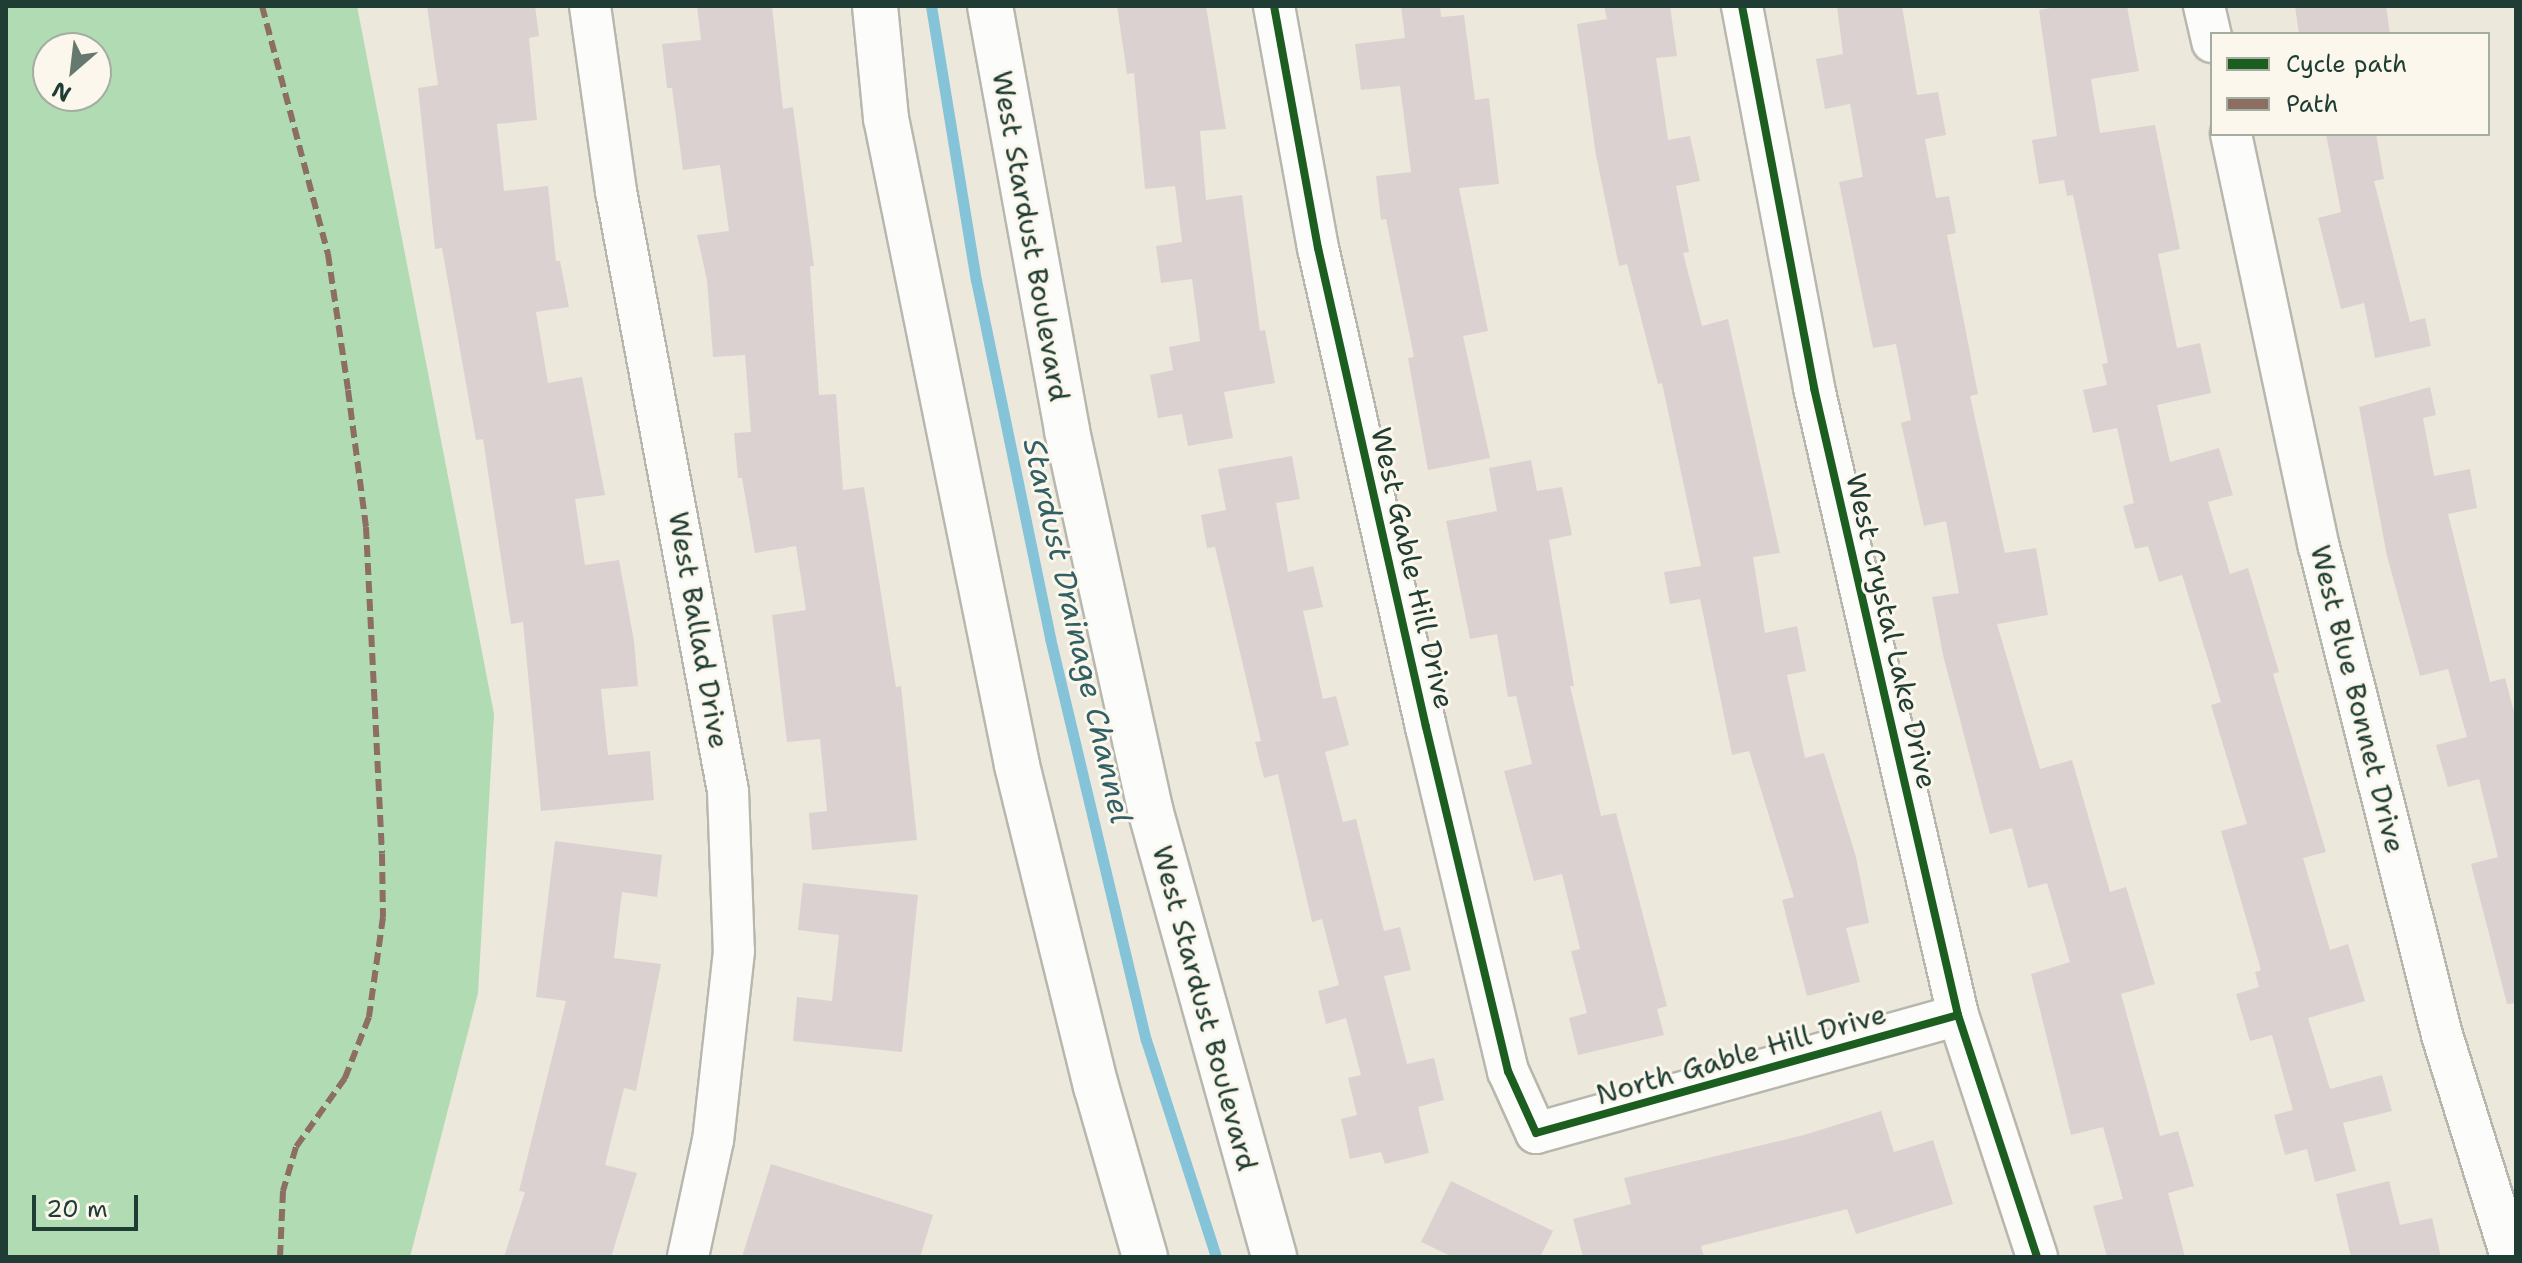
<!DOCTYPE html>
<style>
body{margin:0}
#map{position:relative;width:2522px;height:1263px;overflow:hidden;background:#ece8db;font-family:"Shantell Sans",sans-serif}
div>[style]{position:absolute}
.green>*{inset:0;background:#b1dbb3}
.stream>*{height:11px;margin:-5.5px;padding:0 5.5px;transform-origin:5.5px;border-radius:5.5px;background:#85c3d8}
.building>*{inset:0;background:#dcd1d1}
.roads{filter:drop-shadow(2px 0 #b7b7ae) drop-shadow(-2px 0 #b7b7ae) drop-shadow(0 2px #b7b7ae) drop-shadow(0 -2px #b7b7ae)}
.minor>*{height:40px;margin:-20px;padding:0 20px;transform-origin:20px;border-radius:20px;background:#fcfcfa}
.tertiary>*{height:44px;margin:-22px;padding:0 22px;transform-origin:22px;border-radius:22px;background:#fcfcfa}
.quiet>*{height:6px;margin-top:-3px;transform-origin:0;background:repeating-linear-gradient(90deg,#8d6e63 0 12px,transparent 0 18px)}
.cycleway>*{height:8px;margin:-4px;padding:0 4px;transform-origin:4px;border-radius:4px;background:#1b5e20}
span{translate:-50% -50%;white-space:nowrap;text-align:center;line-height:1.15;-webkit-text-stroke:6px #fbf7ec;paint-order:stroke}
.street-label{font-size:28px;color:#1f3d34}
.water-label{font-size:30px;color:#306065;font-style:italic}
.frame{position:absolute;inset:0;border:8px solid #1f3d34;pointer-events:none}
.legend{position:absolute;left:2210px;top:32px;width:280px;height:104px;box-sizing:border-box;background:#fbf7ec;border:2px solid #a3ada2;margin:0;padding:10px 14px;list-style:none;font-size:24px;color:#1f3d34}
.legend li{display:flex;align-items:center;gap:16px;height:40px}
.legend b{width:40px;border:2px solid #a3ada2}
.north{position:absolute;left:32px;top:32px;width:80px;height:80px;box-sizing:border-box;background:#fbf7ec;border:2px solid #a3ada2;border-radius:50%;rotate:208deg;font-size:22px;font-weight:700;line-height:32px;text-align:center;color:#1f3d34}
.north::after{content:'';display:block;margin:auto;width:28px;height:36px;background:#67796e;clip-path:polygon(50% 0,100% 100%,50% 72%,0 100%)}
.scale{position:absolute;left:32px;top:1195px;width:106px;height:36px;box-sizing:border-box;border:4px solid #1f3d34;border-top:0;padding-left:10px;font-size:24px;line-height:28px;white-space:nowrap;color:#1f3d34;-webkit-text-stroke:6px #fbf7ec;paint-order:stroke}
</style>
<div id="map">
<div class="green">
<div style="clip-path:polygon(evenodd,6px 6px,357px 6px,494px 714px,478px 993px,410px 1257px,6px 1257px,6px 6px,48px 48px,96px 48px,96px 96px,48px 96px,48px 48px)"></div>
</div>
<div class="stream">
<div style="left:931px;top:6px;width:278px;rotate:80.7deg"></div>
<div style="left:976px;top:280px;width:366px;rotate:78.3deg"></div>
<div style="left:1050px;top:638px;width:413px;rotate:76.6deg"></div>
<div style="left:1146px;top:1040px;width:228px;rotate:72.1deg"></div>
</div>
<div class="building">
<div style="clip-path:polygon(427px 6px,535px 6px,539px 36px,529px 38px,537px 120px,497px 124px,504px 191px,548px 186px,556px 261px,560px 261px,569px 307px,536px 312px,548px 383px,582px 377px,605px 495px,575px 499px,585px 565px,619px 560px,634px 641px,638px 686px,601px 689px,608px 755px,650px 751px,654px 800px,541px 811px,523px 622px,511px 624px,483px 439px,476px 440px,442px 248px,435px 249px,418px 88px,438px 85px)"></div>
<div style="clip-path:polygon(697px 6px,772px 6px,783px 109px,793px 107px,814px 266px,810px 266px,819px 395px,836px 394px,843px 490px,864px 487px,896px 687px,901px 686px,917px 840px,812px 850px,809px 813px,827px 811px,820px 739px,787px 742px,772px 615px,806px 610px,796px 546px,755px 553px,742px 478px,738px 478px,734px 433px,751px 432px,745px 355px,713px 357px,707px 280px,697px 235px,729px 231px,720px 165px,683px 170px,672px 88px,667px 88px,662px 44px,701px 40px)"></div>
<div style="clip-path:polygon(1117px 6px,1206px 6px,1226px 129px,1200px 131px,1206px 200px,1242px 195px,1260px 331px,1265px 330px,1275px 383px,1224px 392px,1233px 438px,1188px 446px,1182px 414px,1158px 418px,1150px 375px,1173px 370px,1169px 347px,1200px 341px,1192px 279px,1161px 283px,1156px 246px,1182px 242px,1175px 186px,1145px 189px,1134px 73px,1127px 74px)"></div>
<div style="clip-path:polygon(1401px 6px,1440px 6px,1441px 17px,1464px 15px,1475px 100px,1489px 98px,1499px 184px,1459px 188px,1488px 331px,1463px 336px,1490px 458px,1428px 470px,1408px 358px,1414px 357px,1386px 219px,1381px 220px,1376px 176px,1411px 172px,1400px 86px,1361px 90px,1355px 44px,1405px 38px)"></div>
<div style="clip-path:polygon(1604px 6px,1670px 6px,1677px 56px,1656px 58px,1668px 140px,1690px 136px,1700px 181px,1676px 186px,1689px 252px,1683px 253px,1702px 326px,1728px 319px,1780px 553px,1753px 557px,1765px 633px,1797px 626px,1806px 671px,1787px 675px,1805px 758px,1824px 753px,1856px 857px,1869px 923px,1846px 928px,1860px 982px,1807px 996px,1782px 900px,1794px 897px,1749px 751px,1732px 755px,1700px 599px,1670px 604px,1664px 572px,1701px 566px,1662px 383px,1658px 384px,1627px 264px,1619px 266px,1596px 155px,1577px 24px,1607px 19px)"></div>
<div style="clip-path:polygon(1837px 6px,1902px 6px,1917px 95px,1938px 92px,1946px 135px,1925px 139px,1936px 198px,1949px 196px,1956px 233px,1947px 235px,1978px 394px,1970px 396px,2005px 553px,2036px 548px,2048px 615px,1997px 624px,2040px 769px,2072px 760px,2110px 892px,2126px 887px,2155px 984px,2121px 994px,2160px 1136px,2178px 1131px,2194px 1186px,2168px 1193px,2185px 1257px,2107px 1257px,2093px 1206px,2123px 1199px,2103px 1127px,2071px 1135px,2031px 974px,2070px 962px,2047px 883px,2028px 888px,2012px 828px,1990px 834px,1943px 655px,1932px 597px,1959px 593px,1946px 521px,1924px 526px,1901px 423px,1911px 420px,1896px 344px,1873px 348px,1839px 182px,1863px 177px,1850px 104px,1825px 109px,1816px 59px,1843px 54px)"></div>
<div style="clip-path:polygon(2063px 6px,2127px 6px,2139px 71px,2091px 79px,2100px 133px,2155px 125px,2180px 249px,2158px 254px,2177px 348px,2200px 343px,2211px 393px,2157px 405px,2170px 462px,2219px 448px,2233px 495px,2208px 502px,2230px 574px,2248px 568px,2279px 672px,2273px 674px,2326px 852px,2303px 858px,2330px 950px,2348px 944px,2365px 1001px,2308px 1018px,2330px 1089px,2382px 1075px,2392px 1111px,2343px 1123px,2356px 1171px,2315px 1182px,2307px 1149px,2285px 1155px,2274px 1115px,2293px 1110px,2272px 1035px,2250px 1041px,2236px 994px,2259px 987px,2255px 972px,2261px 970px,2221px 831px,2247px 824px,2211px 705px,2221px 702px,2182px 575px,2159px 582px,2148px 546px,2135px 549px,2123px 506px,2134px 503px,2117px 428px,2093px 433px,2083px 390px,2107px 385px,2102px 364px,2108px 363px,2073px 195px,2067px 196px,2064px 180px,2039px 184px,2032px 140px,2057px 136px,2039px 10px)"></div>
<div style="clip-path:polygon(2295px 6px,2386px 6px,2390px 34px,2299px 34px)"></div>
<div style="clip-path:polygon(2326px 134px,2376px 134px,2384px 179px,2374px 181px,2410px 322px,2425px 318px,2431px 346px,2375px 358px,2364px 303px,2341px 309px,2318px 218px,2341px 212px)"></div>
<div style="clip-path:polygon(2430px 387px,2436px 415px,2423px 418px,2434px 476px,2470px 469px,2477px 508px,2448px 514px,2490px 682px,2505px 678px,2516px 719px,2516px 1003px,2507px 1004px,2471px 864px,2498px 857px,2479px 779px,2448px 787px,2436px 745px,2467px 737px,2448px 669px,2420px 676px,2387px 556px,2359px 407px)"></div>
<div style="clip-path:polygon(1292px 456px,1300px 499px,1276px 503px,1288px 572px,1313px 566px,1323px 607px,1303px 611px,1323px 699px,1336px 696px,1349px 745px,1325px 752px,1343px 822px,1356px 819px,1384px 931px,1400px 927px,1411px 970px,1384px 976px,1407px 1064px,1434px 1058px,1444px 1100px,1418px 1107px,1429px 1153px,1385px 1164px,1381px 1152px,1350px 1159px,1341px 1119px,1357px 1115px,1348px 1078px,1361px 1075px,1346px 1018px,1326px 1024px,1318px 991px,1339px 985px,1322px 919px,1312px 922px,1278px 774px,1264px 778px,1255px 742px,1261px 741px,1215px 547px,1207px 548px,1201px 515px,1226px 510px,1218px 469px)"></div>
<div style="clip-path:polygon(1531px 460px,1537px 491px,1562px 487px,1572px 535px,1549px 540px,1574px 686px,1570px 686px,1601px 816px,1616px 813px,1667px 1006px,1657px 1009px,1664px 1035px,1578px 1055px,1569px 1018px,1587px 1013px,1571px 951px,1580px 949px,1562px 874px,1534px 881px,1504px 771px,1532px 764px,1516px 696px,1508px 697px,1497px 634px,1470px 639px,1446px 521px,1497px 511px,1489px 468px)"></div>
<div style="clip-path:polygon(555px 841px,662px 855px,657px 897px,622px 892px,614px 958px,661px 964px,636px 1091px,624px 1088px,605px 1165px,637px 1173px,611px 1257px,504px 1257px,525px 1192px,519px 1191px,566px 1001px,536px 997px)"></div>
<div style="clip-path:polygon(803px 883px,918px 895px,902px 1052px,793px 1041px,797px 997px,832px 1001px,839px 935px,798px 930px)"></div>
<div style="clip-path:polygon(1881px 1111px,1894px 1152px,1933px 1140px,1953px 1204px,1856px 1234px,1847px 1209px,1701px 1246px,1704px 1257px,1583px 1257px,1573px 1219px,1631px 1204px,1624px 1178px,1804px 1135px)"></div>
<div style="clip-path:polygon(771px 1164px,933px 1215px,920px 1257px,742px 1257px)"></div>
<div style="clip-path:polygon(1451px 1181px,1553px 1231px,1540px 1257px,1453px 1257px,1421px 1242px)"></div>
<div style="clip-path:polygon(2389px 1181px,2400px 1225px,2432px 1218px,2441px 1257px,2351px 1257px,2336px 1194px)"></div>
</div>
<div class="roads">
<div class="minor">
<div style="left:590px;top:6px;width:187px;rotate:82deg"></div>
<div style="left:616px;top:191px;width:610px;rotate:79.43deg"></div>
<div style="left:728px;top:791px;width:160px;rotate:87.9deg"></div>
<div style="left:734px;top:951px;width:190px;rotate:96.3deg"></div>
<div style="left:713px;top:1140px;width:120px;rotate:102.1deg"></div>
<div style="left:1274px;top:6px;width:246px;rotate:79.7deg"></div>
<div style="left:1318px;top:248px;width:491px;rotate:77.3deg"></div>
<div style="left:1426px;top:727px;width:354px;rotate:76.6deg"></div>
<div style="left:1508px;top:1071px;width:68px;rotate:65.7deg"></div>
<div style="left:1536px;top:1133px;width:438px;rotate:-15.6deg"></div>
<div style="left:1742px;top:6px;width:389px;rotate:79.3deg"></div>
<div style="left:1814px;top:388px;width:643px;rotate:77.07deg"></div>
<div style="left:1958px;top:1015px;width:255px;rotate:71.9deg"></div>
<div style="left:2204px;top:6px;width:37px;rotate:77deg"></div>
<div style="left:2231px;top:134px;width:422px;rotate:78deg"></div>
<div style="left:2319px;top:547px;width:503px;rotate:75.85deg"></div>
<div style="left:2442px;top:1035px;width:232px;rotate:72.7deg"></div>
</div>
<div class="tertiary">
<div style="left:875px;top:6px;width:113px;rotate:84.4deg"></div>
<div style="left:886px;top:118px;width:660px;rotate:78.55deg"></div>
<div style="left:1017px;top:765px;width:331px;rotate:76.2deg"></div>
<div style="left:1096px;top:1086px;width:178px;rotate:74deg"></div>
<div style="left:990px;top:6px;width:432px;rotate:79.7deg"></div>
<div style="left:1067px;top:431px;width:387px;rotate:77.6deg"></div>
<div style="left:1150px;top:809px;width:465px;rotate:74.5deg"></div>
</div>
</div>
<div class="quiet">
<div style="left:262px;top:6px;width:257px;rotate:75.1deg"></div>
<div style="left:328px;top:254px;width:137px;rotate:81.6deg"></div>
<div style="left:348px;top:390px;width:138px;rotate:82.5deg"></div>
<div style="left:366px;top:527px;width:327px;rotate:87.2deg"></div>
<div style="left:382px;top:854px;width:63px;rotate:89.1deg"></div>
<div style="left:383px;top:917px;width:101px;rotate:98deg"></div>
<div style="left:369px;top:1017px;width:66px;rotate:111.5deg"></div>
<div style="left:345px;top:1078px;width:85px;rotate:125.4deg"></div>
<div style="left:296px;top:1147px;width:46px;rotate:106.5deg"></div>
<div style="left:283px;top:1191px;width:66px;rotate:92.6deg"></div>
</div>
<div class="cycleway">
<div style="left:1274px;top:6px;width:246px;rotate:79.7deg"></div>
<div style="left:1318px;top:248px;width:491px;rotate:77.3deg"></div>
<div style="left:1426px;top:727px;width:354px;rotate:76.6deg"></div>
<div style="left:1508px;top:1071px;width:68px;rotate:65.7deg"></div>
<div style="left:1536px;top:1133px;width:438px;rotate:-15.6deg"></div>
<div style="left:1742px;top:6px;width:389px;rotate:79.3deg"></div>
<div style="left:1814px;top:388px;width:643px;rotate:77.07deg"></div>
<div style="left:1958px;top:1015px;width:255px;rotate:71.9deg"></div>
</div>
<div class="street-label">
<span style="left:1031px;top:236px;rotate:80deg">West Stardust Boulevard</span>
<span style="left:1413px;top:568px;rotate:77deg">West Gable Hill Drive</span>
<span style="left:699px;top:630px;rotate:80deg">West Ballad Drive</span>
<span style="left:1892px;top:631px;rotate:77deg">West Crystal Lake Drive</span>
<span style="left:2358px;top:699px;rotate:76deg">West Blue Bonnet Drive</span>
<span style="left:1205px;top:1008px;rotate:75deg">West Stardust Boulevard</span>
<span style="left:1741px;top:1054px;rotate:-16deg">North Gable Hill Drive</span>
</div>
<div class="water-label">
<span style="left:1077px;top:631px;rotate:77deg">Stardust Drainage Channel</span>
</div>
<div class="frame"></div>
<ul class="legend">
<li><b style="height:10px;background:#1b5e20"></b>Cycle path</li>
<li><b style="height:10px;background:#8d6e63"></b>Path</li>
</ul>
<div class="north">N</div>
<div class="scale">20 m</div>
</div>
